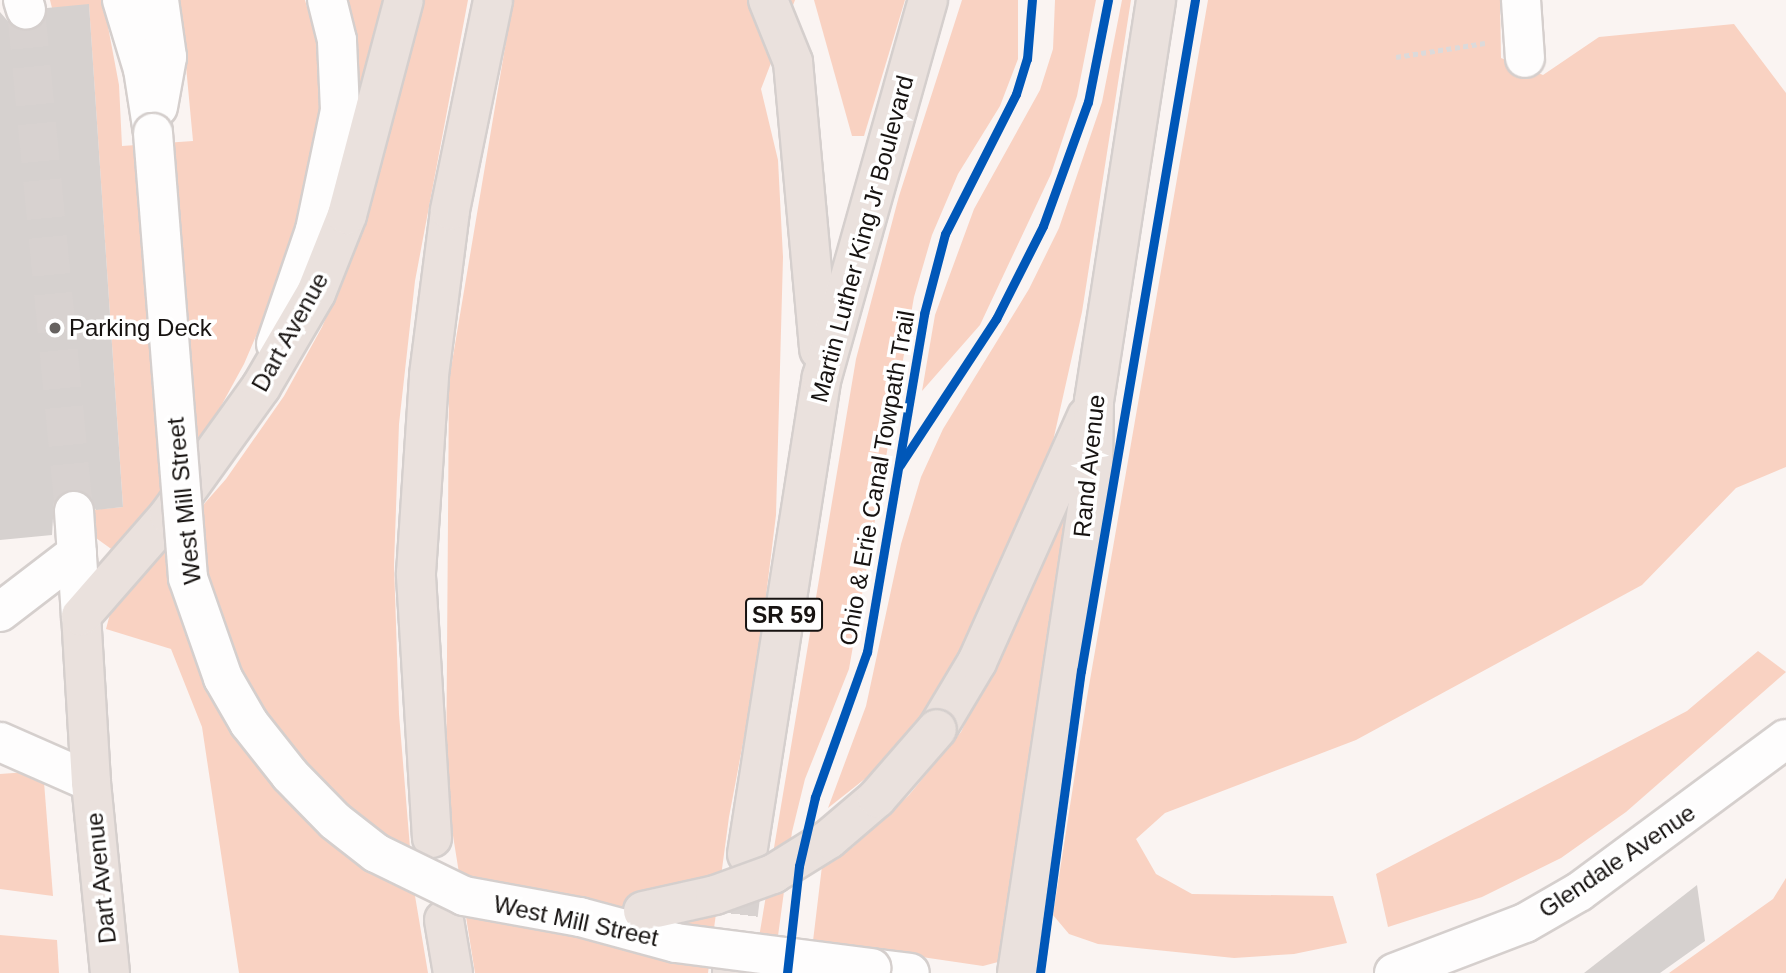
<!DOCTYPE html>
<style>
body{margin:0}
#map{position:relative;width:1786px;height:973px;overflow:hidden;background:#faf4f2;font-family:Arial,sans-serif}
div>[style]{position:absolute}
.green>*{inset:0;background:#f9d2c2}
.building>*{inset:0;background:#d6d1cf}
.minor-tunnel>*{height:38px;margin-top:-19px;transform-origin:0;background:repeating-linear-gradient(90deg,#d8d2d0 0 38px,transparent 0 57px)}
.major-tunnel>*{height:38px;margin-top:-19px;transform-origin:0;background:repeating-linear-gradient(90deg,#d8d2d0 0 38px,transparent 0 57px)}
.path>*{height:4.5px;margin-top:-2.25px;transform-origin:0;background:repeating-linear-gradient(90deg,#dcdada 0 5px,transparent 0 8.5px)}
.roads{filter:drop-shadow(2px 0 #d5cfcd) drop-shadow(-2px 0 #d5cfcd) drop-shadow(0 2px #d5cfcd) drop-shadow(0 -2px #d5cfcd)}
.minor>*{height:38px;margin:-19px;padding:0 19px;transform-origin:19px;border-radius:19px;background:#fefdfd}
.major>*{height:38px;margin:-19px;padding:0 19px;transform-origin:19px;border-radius:19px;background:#eae1dd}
.bridges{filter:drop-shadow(2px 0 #d5cfcd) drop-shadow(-2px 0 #d5cfcd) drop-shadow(0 2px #d5cfcd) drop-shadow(0 -2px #d5cfcd)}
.minor-bridge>*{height:38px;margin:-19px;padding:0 19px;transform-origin:19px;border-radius:19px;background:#fefdfd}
.major-bridge>*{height:38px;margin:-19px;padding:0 19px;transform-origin:19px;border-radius:19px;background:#eae1dd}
.cycleway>*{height:9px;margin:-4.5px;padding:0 4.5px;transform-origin:4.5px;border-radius:4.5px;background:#0057b8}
.dots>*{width:19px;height:19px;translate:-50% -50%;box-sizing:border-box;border:4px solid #fff;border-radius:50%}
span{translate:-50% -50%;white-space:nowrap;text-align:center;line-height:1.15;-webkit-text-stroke:7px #fff;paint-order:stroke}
.shield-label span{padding:2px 5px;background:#fff;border:2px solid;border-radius:5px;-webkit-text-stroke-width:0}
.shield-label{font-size:23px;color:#171311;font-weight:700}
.street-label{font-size:24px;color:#171311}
.poi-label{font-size:24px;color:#171311}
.left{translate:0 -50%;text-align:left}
</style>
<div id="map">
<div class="green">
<div style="clip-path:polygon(50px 0,103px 0,119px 85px,122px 146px,193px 141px,184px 45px,173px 0,305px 0,319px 50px,322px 95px,314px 149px,300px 214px,271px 301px,244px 364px,209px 428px,134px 542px,114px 551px,96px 538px,91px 510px,123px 507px,89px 5px,52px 8px)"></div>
<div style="clip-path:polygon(343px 0,392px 0,354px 151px)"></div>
<div style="clip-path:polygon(419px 0,468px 0,415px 281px,399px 424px,394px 565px,399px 714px,413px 884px,428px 973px,239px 973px,202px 727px,171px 649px,106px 629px,111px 610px,226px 479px,284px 396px,322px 327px,351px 259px)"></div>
<div style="clip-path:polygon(513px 0,795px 0,761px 89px,778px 160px,783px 257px,776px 515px,757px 669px,729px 817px,708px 973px,475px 973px,446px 792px,449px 380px)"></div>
<div style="clip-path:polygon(814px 0,905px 0,864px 136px,852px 136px)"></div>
<div style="clip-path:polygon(962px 0,1018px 0,1018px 59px,1000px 106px,958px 174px,932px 235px,914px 297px,849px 669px,805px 779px,792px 832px,773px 973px,753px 973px,856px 359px,899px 196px)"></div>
<div style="clip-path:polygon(1055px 0,1096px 0,1077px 96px,1051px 174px,980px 325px,922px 391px,935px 315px,974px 209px,1040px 90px,1053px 49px)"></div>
<div style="clip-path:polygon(1122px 0,1131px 0,1082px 312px,1051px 450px,949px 689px,885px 763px,828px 808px,866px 706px,901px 544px,921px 477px,943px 429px,1029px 289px,1059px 228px,1102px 102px)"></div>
<div style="clip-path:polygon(1208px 0,1500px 0,1501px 58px,1543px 75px,1599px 37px,1734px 24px,1786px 93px,1786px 467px,1736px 488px,1642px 585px,1356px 740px,1165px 813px,1136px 839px,1156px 874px,1192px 894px,1333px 896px,1347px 943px,1294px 954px,1234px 958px,1098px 944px,1069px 934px,1053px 915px,1086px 703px)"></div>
<div style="clip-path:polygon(1076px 486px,998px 962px,983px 966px,813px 941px,822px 866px,853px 847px,909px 795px,961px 732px)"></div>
<div style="clip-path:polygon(1758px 651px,1786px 672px,1626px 812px,1561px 858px,1482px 897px,1388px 927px,1376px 874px,1687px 711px)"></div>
<div style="clip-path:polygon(27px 772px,44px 782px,53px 896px,0 889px,0 774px)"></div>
<div style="clip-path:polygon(1786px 878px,1786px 973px,1669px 973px,1773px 899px)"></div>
<div style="clip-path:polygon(0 935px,57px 940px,59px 973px,0 973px)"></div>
</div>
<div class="building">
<div style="clip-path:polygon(89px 4px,123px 507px,96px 510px,84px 492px,72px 489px,54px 502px,52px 535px,0 540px,0 12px,12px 26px,32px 31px,42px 24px,47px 8px)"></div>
<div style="clip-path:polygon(1697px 885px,1705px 941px,1660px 973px,1584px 973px)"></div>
</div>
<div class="minor-tunnel">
<div style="left:26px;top:10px;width:503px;rotate:84.53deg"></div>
</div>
<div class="major-tunnel">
<div style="left:732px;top:971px;width:117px;rotate:-83.1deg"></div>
</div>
<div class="path">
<div style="left:1396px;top:57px;width:90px;rotate:-8.9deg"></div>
</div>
<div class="roads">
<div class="minor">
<div style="left:23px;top:0;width:10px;rotate:73deg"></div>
<div style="left:122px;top:0;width:72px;rotate:73.1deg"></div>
<div style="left:143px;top:69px;width:65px;rotate:81.1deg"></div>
<div style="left:1521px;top:0;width:58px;rotate:86.1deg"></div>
<div style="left:158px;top:107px;width:51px;rotate:-79.8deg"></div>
<div style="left:167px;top:57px;width:58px;rotate:-98deg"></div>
<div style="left:276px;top:344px;width:120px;rotate:-71.1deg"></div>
<div style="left:315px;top:230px;width:123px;rotate:-78.2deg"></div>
<div style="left:340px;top:110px;width:70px;rotate:-92.5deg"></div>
<div style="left:337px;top:40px;width:41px;rotate:-104deg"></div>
<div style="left:74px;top:511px;width:105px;rotate:86.2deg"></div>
<div style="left:0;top:612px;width:97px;rotate:-37.5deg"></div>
<div style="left:0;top:742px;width:99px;rotate:23.7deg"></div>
<div style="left:871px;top:968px;width:39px;rotate:7deg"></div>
<div style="left:1394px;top:973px;width:140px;rotate:-20.9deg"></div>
<div style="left:1525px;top:923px;width:62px;rotate:-29.9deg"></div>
<div style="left:1579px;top:892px;width:257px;rotate:-36.5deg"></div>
</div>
<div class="major">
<div style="left:768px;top:0;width:67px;rotate:68deg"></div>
<div style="left:793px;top:62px;width:289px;rotate:84.8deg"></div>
<div style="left:937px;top:729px;width:78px;rotate:-59.2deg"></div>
<div style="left:977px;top:662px;width:269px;rotate:-65.9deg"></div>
<div style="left:432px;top:838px;width:265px;rotate:-93.5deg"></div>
<div style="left:416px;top:573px;width:198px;rotate:-86.2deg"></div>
<div style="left:429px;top:375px;width:166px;rotate:-82.7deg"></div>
<div style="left:450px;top:210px;width:214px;rotate:-78.4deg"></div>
<div style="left:747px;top:854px;width:483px;rotate:-81.1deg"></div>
<div style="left:822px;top:377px;width:392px;rotate:-74.3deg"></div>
<div style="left:444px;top:920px;width:54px;rotate:80.4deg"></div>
<div style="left:110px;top:973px;width:192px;rotate:-95.7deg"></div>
<div style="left:91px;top:782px;width:166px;rotate:-93.4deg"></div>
<div style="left:81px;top:616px;width:134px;rotate:-48.9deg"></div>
<div style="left:169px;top:515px;width:158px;rotate:-54.3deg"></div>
<div style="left:261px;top:387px;width:109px;rotate:-59.7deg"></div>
<div style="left:316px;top:293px;width:84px;rotate:-68.3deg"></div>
<div style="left:347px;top:215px;width:222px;rotate:-75.2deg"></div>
<div style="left:732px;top:973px;width:2px;rotate:-90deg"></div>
<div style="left:1017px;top:973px;width:510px;rotate:-81.42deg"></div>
<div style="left:1093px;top:469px;width:68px;rotate:-89.2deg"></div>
<div style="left:1094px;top:401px;width:406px;rotate:-81.2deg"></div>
</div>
</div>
<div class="bridges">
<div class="minor-bridge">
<div style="left:153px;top:133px;width:446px;rotate:85.5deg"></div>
<div style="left:188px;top:578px;width:106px;rotate:70.7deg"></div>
<div style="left:223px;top:678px;width:52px;rotate:60deg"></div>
<div style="left:249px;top:723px;width:66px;rotate:51.7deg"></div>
<div style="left:290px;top:775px;width:64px;rotate:45.6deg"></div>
<div style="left:335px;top:821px;width:52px;rotate:38deg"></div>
<div style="left:376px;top:853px;width:98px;rotate:26deg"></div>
<div style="left:464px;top:896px;width:118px;rotate:10.3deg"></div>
<div style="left:580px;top:917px;width:99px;rotate:15.2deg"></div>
<div style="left:676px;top:943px;width:197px;rotate:7.3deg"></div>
</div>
<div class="major-bridge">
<div style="left:643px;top:911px;width:74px;rotate:-12.5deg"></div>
<div style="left:715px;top:895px;width:62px;rotate:-19.9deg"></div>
<div style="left:773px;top:874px;width:66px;rotate:-32deg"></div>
<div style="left:829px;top:839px;width:63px;rotate:-40.5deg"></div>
<div style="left:877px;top:798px;width:91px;rotate:-49deg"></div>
</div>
</div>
<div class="cycleway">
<div style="left:900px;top:465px;width:175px;rotate:-56.7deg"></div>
<div style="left:996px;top:319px;width:104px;rotate:-63.2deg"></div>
<div style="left:1043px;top:226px;width:132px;rotate:-70.1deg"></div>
<div style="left:1088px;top:102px;width:104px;rotate:-78.9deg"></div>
<div style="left:787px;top:973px;width:108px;rotate:-83.6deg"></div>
<div style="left:799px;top:866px;width:71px;rotate:-76.9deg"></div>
<div style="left:815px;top:797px;width:154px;rotate:-70.3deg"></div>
<div style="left:867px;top:652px;width:343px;rotate:-80.4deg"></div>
<div style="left:924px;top:314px;width:83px;rotate:-75.3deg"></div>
<div style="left:945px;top:234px;width:157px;rotate:-63.1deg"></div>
<div style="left:1016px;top:94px;width:37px;rotate:-73deg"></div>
<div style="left:1027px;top:59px;width:59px;rotate:-85.2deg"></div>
<div style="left:1040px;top:973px;width:305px;rotate:-82.3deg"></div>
<div style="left:1081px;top:671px;width:681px;rotate:-80.36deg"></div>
</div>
<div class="dots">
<div style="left:55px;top:328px;background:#666260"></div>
</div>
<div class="shield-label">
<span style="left:784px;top:615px">SR 59</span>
</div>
<div class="street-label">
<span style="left:862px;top:239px;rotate:-75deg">Martin Luther King Jr Boulevard</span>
<span style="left:290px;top:332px;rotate:-61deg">Dart Avenue</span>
<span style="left:1089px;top:466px;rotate:-84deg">Rand Avenue</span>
<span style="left:877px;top:478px;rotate:-80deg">Ohio &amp; Erie Canal Towpath Trail</span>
<span style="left:184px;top:501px;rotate:-96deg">West Mill Street</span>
<span style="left:1617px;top:861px;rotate:-34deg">Glendale Avenue</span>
<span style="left:101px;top:878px;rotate:-96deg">Dart Avenue</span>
<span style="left:576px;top:921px;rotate:12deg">West Mill Street</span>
</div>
<div class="poi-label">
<span class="left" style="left:69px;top:328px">Parking Deck</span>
</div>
</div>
